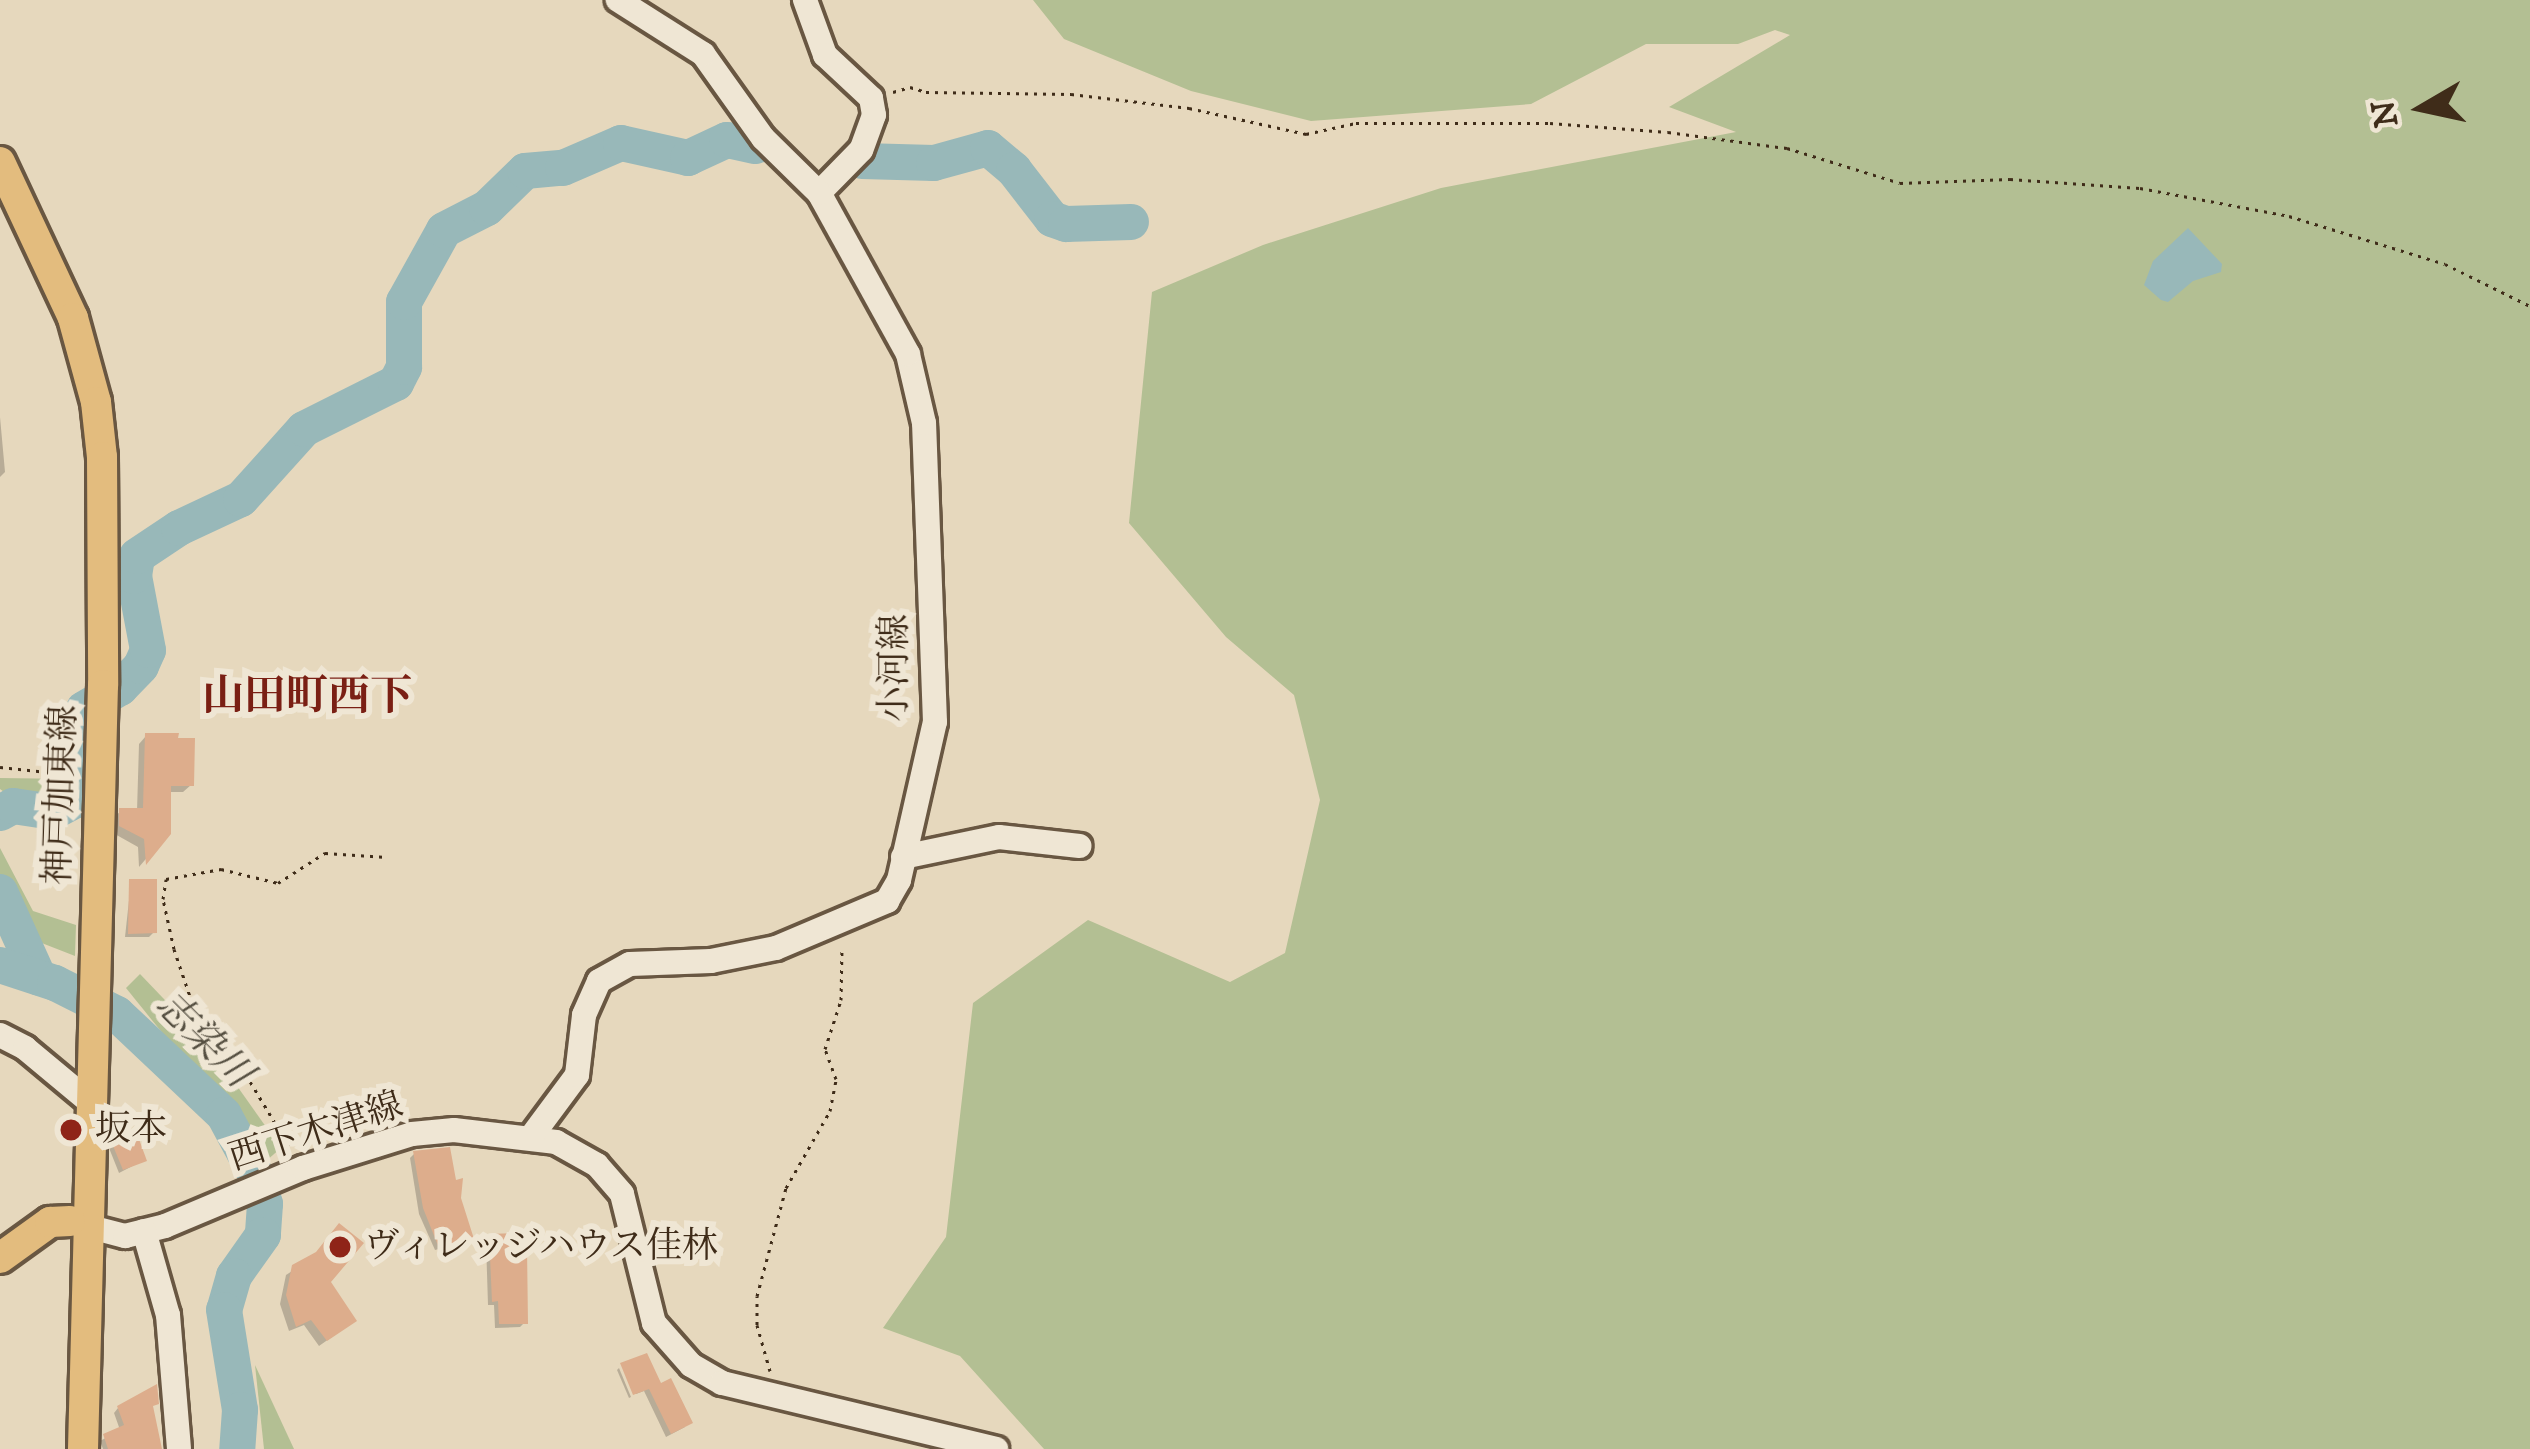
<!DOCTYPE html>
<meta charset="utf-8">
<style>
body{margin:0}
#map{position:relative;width:2530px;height:1449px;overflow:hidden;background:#e6d8bd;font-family:"IM FELL DW Pica","Noto Serif JP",serif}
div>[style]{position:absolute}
.green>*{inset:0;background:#b3bf93}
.water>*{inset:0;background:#98b8b9}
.shadow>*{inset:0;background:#0003}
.river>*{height:36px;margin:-18px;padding:0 18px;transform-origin:18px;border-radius:18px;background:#98b8b9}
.building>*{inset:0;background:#ddad8c}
.path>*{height:3px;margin-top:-1.5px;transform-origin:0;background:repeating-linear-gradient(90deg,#3f2c19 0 3px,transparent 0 9px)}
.roads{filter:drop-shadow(3px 0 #695742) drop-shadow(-3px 0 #695742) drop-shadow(0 3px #695742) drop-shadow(0 -3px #695742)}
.minor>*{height:24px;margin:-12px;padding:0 12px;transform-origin:12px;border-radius:12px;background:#efe6d4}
.major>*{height:30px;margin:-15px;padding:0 15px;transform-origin:15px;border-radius:15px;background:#e3bc7e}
.dots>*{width:33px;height:33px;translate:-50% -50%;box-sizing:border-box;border:6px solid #efe6d4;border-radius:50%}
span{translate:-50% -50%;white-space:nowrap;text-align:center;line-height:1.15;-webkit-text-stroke:12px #efe6d4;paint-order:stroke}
.street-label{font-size:36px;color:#3f2c19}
.poi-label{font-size:36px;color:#3f2c19}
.left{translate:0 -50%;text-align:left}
.water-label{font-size:39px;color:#554f41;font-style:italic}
.quarter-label{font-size:42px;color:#7a1f14;font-weight:700}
.north{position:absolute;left:2362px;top:48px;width:120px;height:120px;-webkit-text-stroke:9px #efe6d4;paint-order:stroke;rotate:261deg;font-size:33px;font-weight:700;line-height:48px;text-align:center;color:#3f2c19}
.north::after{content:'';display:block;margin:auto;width:42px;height:54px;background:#3f2c19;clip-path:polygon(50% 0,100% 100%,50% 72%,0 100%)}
</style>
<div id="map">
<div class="green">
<div style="clip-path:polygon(1033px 0,2530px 0,2530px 1449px,1044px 1449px,960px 1356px,883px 1328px,946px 1237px,973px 1003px,1088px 920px,1230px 982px,1285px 953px,1320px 800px,1294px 695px,1226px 637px,1129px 523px,1152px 292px,1263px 245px,1441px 188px,1736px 132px,1669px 107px,1790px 35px,1775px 30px,1738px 44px,1646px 44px,1531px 104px,1311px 121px,1191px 91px,1064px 39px)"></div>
<div style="clip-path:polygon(0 778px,73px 779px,59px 806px,13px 799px,0 789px)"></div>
<div style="clip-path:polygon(0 848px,33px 911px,76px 925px,75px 956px,34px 940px,0 911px)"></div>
<div style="clip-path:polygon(140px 974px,208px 1045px,281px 1148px,266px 1161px,126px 988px)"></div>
<div style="clip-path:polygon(255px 1365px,294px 1449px,264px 1449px)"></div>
</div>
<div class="water">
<div style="clip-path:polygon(2188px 228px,2222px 264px,2221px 272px,2193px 281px,2168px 302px,2161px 300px,2144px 285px,2153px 261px)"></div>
</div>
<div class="shadow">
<div style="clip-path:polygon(0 417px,5px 472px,0 477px)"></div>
<div style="clip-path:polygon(146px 736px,191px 785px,183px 792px,168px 792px,168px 833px,139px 867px,138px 847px,113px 833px,113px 818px,121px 811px,137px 811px,139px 744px)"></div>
<div style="clip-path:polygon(131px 882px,154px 932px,149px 937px,125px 937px)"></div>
<div style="clip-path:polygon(113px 1143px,144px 1160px,119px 1173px,109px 1148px)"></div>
<div style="clip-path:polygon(414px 1154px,458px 1199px,470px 1238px,466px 1242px,435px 1250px,419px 1214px,410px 1158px)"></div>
<div style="clip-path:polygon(491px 1237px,525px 1322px,520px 1327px,495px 1328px,494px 1305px,488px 1305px,486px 1242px)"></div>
<div style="clip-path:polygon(315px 1256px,346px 1327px,319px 1346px,304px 1325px,289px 1331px,280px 1304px,286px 1275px)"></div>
<div style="clip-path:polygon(645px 1357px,685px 1427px,666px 1437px,644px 1391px,636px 1394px,624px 1365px)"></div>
<div style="clip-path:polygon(619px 1368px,631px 1397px,629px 1398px,617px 1370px)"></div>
<div style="clip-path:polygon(118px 1408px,150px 1408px,160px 1449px,103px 1449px,100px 1441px,120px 1430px,114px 1413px)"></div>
</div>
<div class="river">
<div style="left:862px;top:161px;width:72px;rotate:1.6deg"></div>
<div style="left:934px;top:163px;width:56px;rotate:-15.5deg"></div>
<div style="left:988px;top:148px;width:34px;rotate:40deg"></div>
<div style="left:1014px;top:170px;width:62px;rotate:52.2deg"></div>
<div style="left:1052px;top:219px;width:15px;rotate:20deg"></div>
<div style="left:1066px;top:224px;width:65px;rotate:-1.8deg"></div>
<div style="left:0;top:813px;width:15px;rotate:-28deg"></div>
<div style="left:13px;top:806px;width:40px;rotate:8.5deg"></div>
<div style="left:53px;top:812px;width:26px;rotate:-28deg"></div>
<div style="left:76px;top:800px;width:91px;rotate:-85deg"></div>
<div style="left:84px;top:709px;width:42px;rotate:-30.3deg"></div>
<div style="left:120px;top:688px;width:30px;rotate:-46deg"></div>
<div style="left:141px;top:666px;width:17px;rotate:-66deg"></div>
<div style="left:148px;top:650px;width:75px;rotate:-100.7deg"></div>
<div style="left:134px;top:576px;width:20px;rotate:-81deg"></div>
<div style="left:137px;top:556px;width:50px;rotate:-33.7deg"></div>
<div style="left:179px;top:528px;width:68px;rotate:-25.1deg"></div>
<div style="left:241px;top:499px;width:94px;rotate:-48deg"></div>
<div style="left:304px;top:429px;width:103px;rotate:-26.6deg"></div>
<div style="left:396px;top:383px;width:18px;rotate:-63deg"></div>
<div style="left:404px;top:367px;width:65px;rotate:-90deg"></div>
<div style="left:404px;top:302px;width:82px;rotate:-60.9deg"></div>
<div style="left:444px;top:230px;width:48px;rotate:-27.1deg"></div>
<div style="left:487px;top:208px;width:53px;rotate:-44.2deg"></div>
<div style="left:525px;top:171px;width:38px;rotate:-5deg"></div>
<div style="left:563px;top:168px;width:63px;rotate:-23.3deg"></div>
<div style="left:621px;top:143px;width:69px;rotate:12.6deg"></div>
<div style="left:688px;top:158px;width:43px;rotate:-24.8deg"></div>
<div style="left:727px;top:140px;width:29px;rotate:12deg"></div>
<div style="left:0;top:892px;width:94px;rotate:65.6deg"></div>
<div style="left:0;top:965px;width:58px;rotate:18.1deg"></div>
<div style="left:55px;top:983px;width:69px;rotate:26.6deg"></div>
<div style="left:117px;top:1014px;width:147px;rotate:43.3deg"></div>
<div style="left:224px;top:1115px;width:61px;rotate:61.8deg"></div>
<div style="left:253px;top:1169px;width:37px;rotate:71deg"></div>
<div style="left:265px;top:1204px;width:31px;rotate:94deg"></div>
<div style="left:263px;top:1235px;width:50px;rotate:125.3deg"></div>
<div style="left:234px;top:1276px;width:35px;rotate:106deg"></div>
<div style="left:224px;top:1310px;width:101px;rotate:80.9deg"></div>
<div style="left:240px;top:1410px;width:39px;rotate:94deg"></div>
</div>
<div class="building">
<div style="clip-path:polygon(145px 733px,179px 733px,178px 738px,195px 738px,194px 786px,171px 786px,171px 834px,146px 865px,144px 839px,119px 826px,119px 808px,143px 808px)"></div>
<div style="clip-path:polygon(129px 879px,157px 879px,157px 933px,128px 934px)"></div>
<div style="clip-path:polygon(136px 1131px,147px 1161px,123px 1170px,111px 1141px)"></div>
<div style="clip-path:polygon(450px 1147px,456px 1180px,463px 1178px,461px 1198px,474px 1239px,439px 1248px,423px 1208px,413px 1151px)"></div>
<div style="clip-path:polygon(339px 1223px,364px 1243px,331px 1282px,357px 1321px,327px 1341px,311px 1320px,296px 1327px,286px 1295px,292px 1265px,316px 1252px)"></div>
<div style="clip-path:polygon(514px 1233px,518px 1247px,527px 1247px,528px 1324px,499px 1324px,498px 1301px,492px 1302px,489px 1234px)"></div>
<div style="clip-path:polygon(647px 1353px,661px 1383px,671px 1378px,693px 1423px,671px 1434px,649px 1389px,633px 1395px,620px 1363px)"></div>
<div style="clip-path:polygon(157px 1384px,159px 1404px,153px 1406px,162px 1449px,108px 1449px,103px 1434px,124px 1425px,117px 1406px)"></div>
</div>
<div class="path">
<div style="left:893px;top:92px;width:18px;rotate:-16deg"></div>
<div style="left:910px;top:87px;width:17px;rotate:17deg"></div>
<div style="left:926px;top:92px;width:145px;rotate:0.8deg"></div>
<div style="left:1071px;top:94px;width:119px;rotate:6.8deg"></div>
<div style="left:1189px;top:108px;width:120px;rotate:12.5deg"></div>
<div style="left:1306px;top:134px;width:51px;rotate:-12.4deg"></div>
<div style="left:1356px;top:123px;width:194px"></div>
<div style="left:1550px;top:123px;width:118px;rotate:4.4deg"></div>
<div style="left:1668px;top:132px;width:120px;rotate:7.7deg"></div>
<div style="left:1787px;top:148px;width:118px;rotate:17.2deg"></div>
<div style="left:1900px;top:183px;width:110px;rotate:-2.1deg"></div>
<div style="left:2010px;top:179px;width:130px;rotate:4deg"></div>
<div style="left:2140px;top:188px;width:152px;rotate:10.6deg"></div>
<div style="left:2289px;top:216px;width:163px;rotate:17.1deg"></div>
<div style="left:2445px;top:264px;width:95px;rotate:26.3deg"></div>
<div style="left:0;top:767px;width:76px;rotate:6deg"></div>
<div style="left:289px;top:1146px;width:91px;rotate:-121.1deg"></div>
<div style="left:242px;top:1068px;width:65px;rotate:-132.5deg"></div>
<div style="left:198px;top:1020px;width:75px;rotate:-108.7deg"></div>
<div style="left:174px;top:949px;width:51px;rotate:-102.4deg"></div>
<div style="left:163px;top:899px;width:20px;rotate:-81deg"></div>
<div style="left:166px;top:879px;width:56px;rotate:-10.3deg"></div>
<div style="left:221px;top:869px;width:59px;rotate:13.8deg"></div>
<div style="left:278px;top:883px;width:56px;rotate:-32.6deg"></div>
<div style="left:325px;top:853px;width:62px;rotate:3.7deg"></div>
<div style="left:770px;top:1371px;width:48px;rotate:-105.8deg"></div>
<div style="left:757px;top:1325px;width:29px;rotate:-90deg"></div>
<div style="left:757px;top:1296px;width:112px;rotate:-75deg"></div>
<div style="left:786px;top:1188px;width:89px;rotate:-60.3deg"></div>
<div style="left:830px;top:1111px;width:33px;rotate:-79deg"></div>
<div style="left:836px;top:1079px;width:32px;rotate:-110deg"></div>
<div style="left:825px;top:1049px;width:52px;rotate:-71.9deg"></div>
<div style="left:841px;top:1000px;width:52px;rotate:-88.9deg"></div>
</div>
<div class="roads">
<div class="minor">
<div style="left:805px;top:0;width:59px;rotate:70deg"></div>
<div style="left:825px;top:55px;width:63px;rotate:43.1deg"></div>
<div style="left:871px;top:98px;width:17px;rotate:80deg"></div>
<div style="left:874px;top:115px;width:37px;rotate:110deg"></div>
<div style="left:861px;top:150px;width:60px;rotate:134.3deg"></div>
<div style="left:903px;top:857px;width:98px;rotate:-11.8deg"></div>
<div style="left:999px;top:837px;width:81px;rotate:6.4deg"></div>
<div style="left:0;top:1035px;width:28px;rotate:27deg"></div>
<div style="left:25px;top:1048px;width:86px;rotate:39.8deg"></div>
<div style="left:531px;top:1137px;width:77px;rotate:-53.4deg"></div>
<div style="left:577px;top:1075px;width:60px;rotate:-83.3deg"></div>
<div style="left:584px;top:1015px;width:37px;rotate:-66deg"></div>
<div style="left:599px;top:981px;width:35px;rotate:-29deg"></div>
<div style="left:630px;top:964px;width:81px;rotate:-2.1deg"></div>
<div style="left:711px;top:961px;width:66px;rotate:-11.3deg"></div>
<div style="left:776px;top:948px;width:121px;rotate:-22.9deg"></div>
<div style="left:887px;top:901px;width:24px;rotate:-60deg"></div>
<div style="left:899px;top:880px;width:162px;rotate:-77.2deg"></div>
<div style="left:935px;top:722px;width:299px;rotate:-92.1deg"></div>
<div style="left:924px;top:423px;width:71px;rotate:-103.1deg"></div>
<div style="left:908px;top:354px;width:184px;rotate:-118.9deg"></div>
<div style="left:819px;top:193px;width:78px;rotate:-135.5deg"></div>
<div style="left:763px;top:138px;width:103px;rotate:-125.5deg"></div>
<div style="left:703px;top:54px;width:101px;rotate:-147.6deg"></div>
<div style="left:75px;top:1223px;width:52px;rotate:14.6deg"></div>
<div style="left:125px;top:1236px;width:41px;rotate:-14deg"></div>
<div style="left:165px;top:1226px;width:150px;rotate:-22.8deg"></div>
<div style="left:303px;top:1168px;width:114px;rotate:-17.3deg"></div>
<div style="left:412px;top:1134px;width:42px;rotate:-5.4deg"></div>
<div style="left:454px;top:1130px;width:103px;rotate:6.7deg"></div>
<div style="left:556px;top:1142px;width:47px;rotate:29.3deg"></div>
<div style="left:597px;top:1165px;width:38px;rotate:49deg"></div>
<div style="left:622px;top:1194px;width:133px;rotate:76.1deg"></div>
<div style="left:654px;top:1323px;width:56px;rotate:48.6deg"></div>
<div style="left:691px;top:1365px;width:36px;rotate:30deg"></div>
<div style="left:722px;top:1383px;width:282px;rotate:13.5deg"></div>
<div style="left:144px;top:1231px;width:87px;rotate:74.1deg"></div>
<div style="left:168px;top:1315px;width:134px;rotate:85.3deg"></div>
</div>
<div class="major">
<div style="left:0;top:162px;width:172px;rotate:64.9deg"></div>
<div style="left:73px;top:318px;width:87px;rotate:74.7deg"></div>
<div style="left:96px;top:402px;width:55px;rotate:83.8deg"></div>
<div style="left:102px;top:457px;width:228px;rotate:89.7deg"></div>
<div style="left:103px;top:685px;width:764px;rotate:91.5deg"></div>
<div style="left:0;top:1258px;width:62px;rotate:-35.8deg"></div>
<div style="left:50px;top:1222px;width:20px;rotate:-3deg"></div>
</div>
</div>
<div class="dots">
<div style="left:71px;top:1130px;background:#8f2418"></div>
<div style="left:340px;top:1247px;background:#8f2418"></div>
</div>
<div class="street-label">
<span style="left:895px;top:668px;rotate:-90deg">小河線</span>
<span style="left:61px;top:795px;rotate:-88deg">神戸加東線</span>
<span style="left:316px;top:1132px;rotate:-18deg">西下木津線</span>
</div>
<div class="poi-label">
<span class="left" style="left:95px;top:1130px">坂本</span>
<span class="left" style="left:364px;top:1247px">ヴィレッジハウス佳林</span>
</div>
<div class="water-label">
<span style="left:203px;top:1040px;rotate:45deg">志染川</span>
</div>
<div class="quarter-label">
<span style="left:307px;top:697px">山田町西下</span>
</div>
<div class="north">N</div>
</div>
